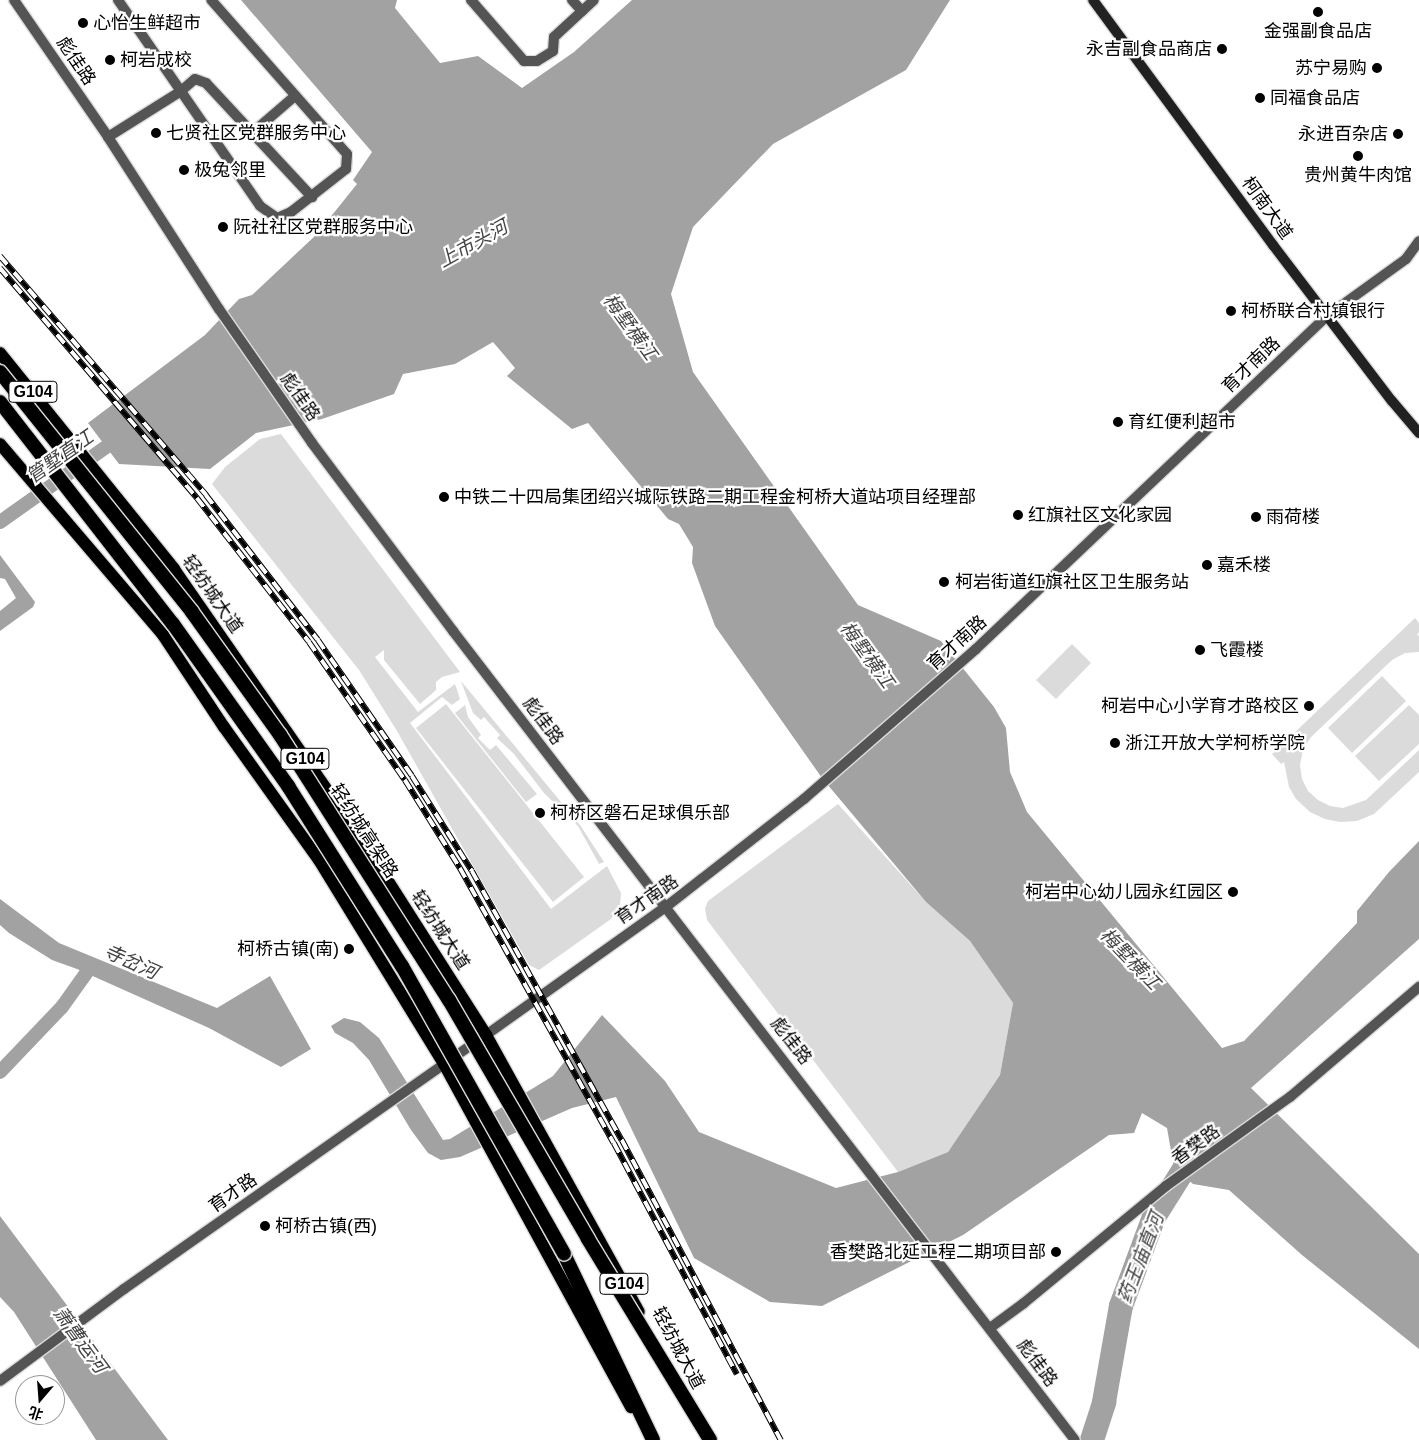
<!DOCTYPE html>
<meta charset="utf-8">
<style>
body{margin:0}
#map{position:relative;width:1419px;height:1440px;overflow:hidden;background:#fff;font-family:Arial,"Noto Sans SC",sans-serif}
div>[style]{position:absolute}
.green>*{inset:0;background:#dbdbdb}
.water>*{inset:0;background:#a2a2a2}
.canal>*{height:14px;margin:-7px;padding:0 7px;transform-origin:7px;border-radius:7px;background:#a2a2a2}
.river>*{height:24px;margin:-12px;padding:0 12px;transform-origin:12px;border-radius:12px;background:#a2a2a2}
.roads{filter:drop-shadow(1px 0 #dbdbdb) drop-shadow(-1px 0 #dbdbdb) drop-shadow(0 1px #dbdbdb) drop-shadow(0 -1px #dbdbdb)}
.minor>*{height:10px;margin:-5px;padding:0 5px;transform-origin:5px;border-radius:5px;background:#545454}
.tertiary>*{height:10px;margin:-5px;padding:0 5px;transform-origin:5px;border-radius:5px;background:#545454}
.secondary>*{height:10px;margin:-5px;padding:0 5px;transform-origin:5px;border-radius:5px;background:#212121}
.primary>*{height:12px;margin:-6px;padding:0 6px;transform-origin:6px;border-radius:6px;background:#000}
.trunk>*{height:14px;margin:-7px;padding:0 7px;transform-origin:7px;border-radius:7px;background:#000}
.rail>*{height:5.5px;margin-top:-2.75px;transform-origin:0;background:repeating-linear-gradient(90deg,#fff 0 11px,#000 0 22px);box-sizing:border-box;border-block:1px solid #000}
.bridges{filter:drop-shadow(1px 0 #dbdbdb) drop-shadow(-1px 0 #dbdbdb) drop-shadow(0 1px #dbdbdb) drop-shadow(0 -1px #dbdbdb)}
.trunk-bridge>*{height:14px;margin:-7px;padding:0 7px;transform-origin:7px;border-radius:7px;background:#000}
.dots>*{width:14px;height:14px;translate:-50% -50%;box-sizing:border-box;border:2px solid #fff;border-radius:50%}
span{translate:-50% -50%;white-space:nowrap;text-align:center;line-height:1.15;-webkit-text-stroke:4.5px #fff;paint-order:stroke}
.shield-label span{padding:1px 4px;background:#fff;border:1px solid;border-radius:4px;-webkit-text-stroke-width:0}
.shield-label{font-size:16px;color:#000;font-weight:700}
.poi-label{font-size:18px;color:#000}
.left{translate:0 -50%;text-align:left}
.right{translate:-100% -50%;text-align:right}
.street-label{font-size:18px;color:#000}
.water-label{font-size:19px;color:#434343;font-style:italic}
.north{position:absolute;left:15px;top:1375px;width:50px;height:50px;box-sizing:border-box;background:#fff;border:1px solid #999;border-radius:50%;rotate:198deg;font-size:14px;font-weight:700;line-height:20px;text-align:center;color:#000}
.north::after{content:'';display:block;margin:auto;width:18px;height:22px;background:#000;clip-path:polygon(50% 0,100% 100%,50% 72%,0 100%)}
</style>
<div id="map">
<div class="green">
<div style="clip-path:polygon(281px 434px,460px 672px,442px 677px,436px 682px,436px 690px,420px 704px,384px 660px,384px 650px,375px 657px,418px 712px,455px 684px,460px 699px,452px 705px,442px 697px,410px 723px,551px 909px,607px 866px,621px 893px,620px 905px,611px 919px,539px 970px,529px 965px,397px 731px,359px 670px,212px 484px,225px 467px,260px 439px)"></div>
<div style="clip-path:polygon(1415px 618px,1419px 623px,1419px 632px,1417px 635px,1419px 636px,1419px 652px,1405px 653px,1392px 660px,1311px 737px,1303px 749px,1300px 765px,1302px 779px,1308px 791px,1318px 800px,1330px 806px,1343px 808px,1366px 800px,1419px 750px,1419px 772px,1374px 814px,1357px 821px,1340px 822px,1325px 819px,1310px 812px,1296px 799px,1289px 787px,1284px 762px,1281px 764px,1272px 754px)"></div>
<div style="clip-path:polygon(1072px 644px,1091px 663px,1056px 699px,1036px 680px)"></div>
<div style="clip-path:polygon(1382px 676px,1406px 701px,1352px 753px,1328px 728px)"></div>
<div style="clip-path:polygon(461px 681px,580px 825px,604px 862px,599px 864px,578px 826px,544px 793px,514px 754px,497px 738px,500px 735px,484px 717px,481px 720px,473px 713px)"></div>
<div style="clip-path:polygon(446px 704px,584px 877px,553px 902px,416px 728px)"></div>
<div style="clip-path:polygon(465px 705px,468px 717px,481px 735px,478px 738px,490px 750px,496px 745px,537px 794px,526px 802px,455px 713px)"></div>
<div style="clip-path:polygon(1409px 705px,1419px 715px,1419px 744px,1379px 781px,1355px 756px)"></div>
<div style="clip-path:polygon(838px 804px,926px 902px,970px 941px,1013px 1003px,1000px 1075px,948px 1152px,898px 1172px,707px 920px,705px 909px,708px 901px)"></div>
</div>
<div class="water">
<div style="clip-path:polygon(241px 0,397px 0,395px 8px,440px 63px,478px 56px,522px 88px,574px 52px,632px 0,950px 0,906px 70px,773px 144px,693px 227px,671px 294px,693px 372px,858px 605px,941px 641px,994px 707px,1006px 728px,1010px 772px,1027px 812px,1222px 1048px,1244px 1041px,1357px 923px,1357px 911px,1389px 872px,1419px 841px,1419px 939px,1251px 1088px,1419px 1254px,1419px 1349px,1302px 1255px,1229px 1190px,1193px 1184px,1174px 1168px,1167px 1128px,1142px 1113px,1134px 1133px,1109px 1135px,963px 1235px,822px 1306px,770px 1302px,694px 1258px,616px 1097px,572px 1108px,460px 1157px,441px 1160px,428px 1153px,411px 1130px,369px 1060px,353px 1043px,335px 1033px,331px 1026px,344px 1018px,360px 1022px,379px 1038px,443px 1140px,450px 1139px,553px 1076px,602px 1015px,665px 1081px,699px 1132px,836px 1188px,898px 1172px,948px 1152px,1000px 1075px,1013px 1003px,970px 941px,926px 902px,822px 778px,715px 626px,692px 563px,693px 547px,679px 524px,668px 519px,588px 423px,572px 429px,507px 376px,515px 368px,493px 342px,455px 364px,403px 374px,394px 394px,322px 419px,256px 433px,210px 469px,119px 464px,88px 423px,205px 335px,239px 299px,252px 295px,316px 235px,357px 184px,353px 180px,372px 152px)"></div>
<div style="clip-path:polygon(0 555px,35px 602px,33px 607px,0 631px,0 611px,16px 598px,5px 579px,0 578px)"></div>
<div style="clip-path:polygon(0 899px,59px 943px,217px 1008px,270px 976px,311px 1049px,281px 1067px,209px 1028px,77px 969px,52px 960px,9px 933px,0 925px)"></div>
<div style="clip-path:polygon(0 1216px,168px 1440px,96px 1440px,14px 1312px,0 1297px)"></div>
</div>
<div class="canal">
<div style="left:0;top:522px;width:142px;rotate:-35.3deg"></div>
<div style="left:0;top:1072px;width:90px;rotate:-46.4deg"></div>
<div style="left:62px;top:1007px;width:52px;rotate:-54.5deg"></div>
</div>
<div class="river">
<div style="left:1092px;top:1440px;width:40px;rotate:-72deg"></div>
<div style="left:1104px;top:1402px;width:97px;rotate:-80deg"></div>
<div style="left:1121px;top:1306px;width:95px;rotate:-69.7deg"></div>
<div style="left:1154px;top:1217px;width:66px;rotate:-58deg"></div>
</div>
<div class="roads">
<div class="minor">
<div style="left:14px;top:0;width:166px;rotate:55.5deg"></div>
<div style="left:108px;top:137px;width:205px;rotate:57.2deg"></div>
<div style="left:219px;top:309px;width:163px;rotate:55.2deg"></div>
<div style="left:312px;top:443px;width:235px;rotate:53.1deg"></div>
<div style="left:453px;top:631px;width:1020px;rotate:52.45deg"></div>
<div style="left:118px;top:0;width:250px;rotate:55.4deg"></div>
<div style="left:260px;top:206px;width:21px;rotate:35deg"></div>
<div style="left:277px;top:218px;width:15px;rotate:-23deg"></div>
<div style="left:291px;top:212px;width:70px;rotate:-38deg"></div>
<div style="left:346px;top:169px;width:15px;rotate:-86deg"></div>
<div style="left:347px;top:154px;width:205px;rotate:-131.4deg"></div>
<div style="left:471px;top:0;width:81px;rotate:49deg"></div>
<div style="left:524px;top:61px;width:13px"></div>
<div style="left:537px;top:61px;width:19px;rotate:-32deg"></div>
<div style="left:553px;top:51px;width:14px;rotate:-86deg"></div>
<div style="left:554px;top:37px;width:54px;rotate:-42.8deg"></div>
<div style="left:572px;top:0;width:15px;rotate:48deg"></div>
<div style="left:252px;top:133px;width:57px;rotate:-40.7deg"></div>
<div style="left:108px;top:137px;width:86px;rotate:-32.2deg"></div>
<div style="left:181px;top:91px;width:18px;rotate:-41deg"></div>
<div style="left:195px;top:79px;width:12px;rotate:20deg"></div>
<div style="left:206px;top:83px;width:156px;rotate:47.1deg"></div>
<div style="left:486px;top:1035px;width:222px;rotate:-35.5deg"></div>
<div style="left:667px;top:906px;width:174px;rotate:-38deg"></div>
<div style="left:804px;top:799px;width:228px;rotate:-41.1deg"></div>
<div style="left:976px;top:649px;width:484px;rotate:-43.5deg"></div>
<div style="left:1327px;top:316px;width:97px;rotate:-35.8deg"></div>
<div style="left:1406px;top:259px;width:22px;rotate:-54deg"></div>
<div style="left:990px;top:1328px;width:42px;rotate:-36.3deg"></div>
<div style="left:1024px;top:1303px;width:184px;rotate:-39.5deg"></div>
<div style="left:1166px;top:1186px;width:153px;rotate:-35.7deg"></div>
<div style="left:1290px;top:1097px;width:170px;rotate:-40.5deg"></div>
</div>
<div class="tertiary">
<div style="left:0;top:1381px;width:154px;rotate:-36.6deg"></div>
<div style="left:124px;top:1289px;width:442px;rotate:-35.1deg"></div>
</div>
<div class="secondary">
<div style="left:1093px;top:0;width:304px;rotate:53.7deg"></div>
<div style="left:1273px;top:245px;width:196px;rotate:52.7deg"></div>
<div style="left:1392px;top:401px;width:42px;rotate:49.8deg"></div>
</div>
<div class="primary">
<div style="left:0;top:353px;width:277px;rotate:51.1deg"></div>
<div style="left:174px;top:569px;width:339px;rotate:55.3deg"></div>
<div style="left:367px;top:848px;width:222px;rotate:57.5deg"></div>
<div style="left:486px;top:1035px;width:316px;rotate:61.1deg"></div>
<div style="left:0;top:444px;width:251px;rotate:49.5deg"></div>
<div style="left:163px;top:635px;width:110px;rotate:56.5deg"></div>
<div style="left:224px;top:727px;width:163px;rotate:54.5deg"></div>
<div style="left:319px;top:860px;width:239px;rotate:58.5deg"></div>
<div style="left:444px;top:1064px;width:391px;rotate:61.4deg"></div>
</div>
<div class="trunk">
<div style="left:564px;top:1254px;width:206px;rotate:64.4deg"></div>
</div>
</div>
<div class="rail">
<div style="left:0;top:256px;width:316px;rotate:49.2deg"></div>
<div style="left:206px;top:495px;width:183px;rotate:52.3deg"></div>
<div style="left:318px;top:640px;width:165px;rotate:55.3deg"></div>
<div style="left:412px;top:776px;width:112px;rotate:57.7deg"></div>
<div style="left:472px;top:871px;width:308px;rotate:60.9deg"></div>
<div style="left:622px;top:1140px;width:340px;rotate:62.1deg"></div>
<div style="left:0;top:268px;width:303px;rotate:49.4deg"></div>
<div style="left:197px;top:498px;width:182px;rotate:52.1deg"></div>
<div style="left:309px;top:642px;width:168px;rotate:55.2deg"></div>
<div style="left:405px;top:780px;width:104px;rotate:58deg"></div>
<div style="left:460px;top:868px;width:315px;rotate:60.8deg"></div>
<div style="left:614px;top:1143px;width:262px;rotate:62deg"></div>
</div>
<div class="bridges">
<div class="trunk-bridge">
<div style="left:0;top:372px;width:307px;rotate:51.3deg"></div>
<div style="left:192px;top:612px;width:151px;rotate:54.4deg"></div>
<div style="left:280px;top:735px;width:314px;rotate:57.5deg"></div>
<div style="left:449px;top:1000px;width:276px;rotate:59.8deg"></div>
<div style="left:588px;top:1239px;width:235px;rotate:58.7deg"></div>
<div style="left:0;top:402px;width:281px;rotate:52.1deg"></div>
<div style="left:173px;top:624px;width:199px;rotate:54.6deg"></div>
<div style="left:288px;top:786px;width:213px;rotate:57.7deg"></div>
<div style="left:402px;top:966px;width:330px;rotate:60.6deg"></div>
</div>
</div>
<div class="dots">
<div style="left:1318px;top:12px;background:#000"></div>
<div style="left:83px;top:23px;background:#000"></div>
<div style="left:1222px;top:49px;background:#000"></div>
<div style="left:110px;top:60px;background:#000"></div>
<div style="left:1377px;top:68px;background:#000"></div>
<div style="left:1260px;top:98px;background:#000"></div>
<div style="left:156px;top:133px;background:#000"></div>
<div style="left:1398px;top:134px;background:#000"></div>
<div style="left:1358px;top:156px;background:#000"></div>
<div style="left:184px;top:170px;background:#000"></div>
<div style="left:223px;top:227px;background:#000"></div>
<div style="left:1231px;top:311px;background:#000"></div>
<div style="left:1118px;top:422px;background:#000"></div>
<div style="left:444px;top:497px;background:#000"></div>
<div style="left:1018px;top:515px;background:#000"></div>
<div style="left:1256px;top:517px;background:#000"></div>
<div style="left:1207px;top:565px;background:#000"></div>
<div style="left:944px;top:582px;background:#000"></div>
<div style="left:1200px;top:650px;background:#000"></div>
<div style="left:1309px;top:706px;background:#000"></div>
<div style="left:1115px;top:743px;background:#000"></div>
<div style="left:540px;top:813px;background:#000"></div>
<div style="left:1233px;top:892px;background:#000"></div>
<div style="left:349px;top:949px;background:#000"></div>
<div style="left:265px;top:1226px;background:#000"></div>
<div style="left:1056px;top:1252px;background:#000"></div>
</div>
<div class="shield-label">
<span style="left:33px;top:392px">G104</span>
<span style="left:305px;top:759px">G104</span>
<span style="left:624px;top:1284px">G104</span>
</div>
<div class="poi-label">
<span class="left" style="left:93px;top:23px">心怡生鲜超市</span>
<span style="left:1318px;top:31px">金强副食品店</span>
<span class="right" style="left:1212px;top:49px">永吉副食品商店</span>
<span class="left" style="left:120px;top:60px">柯岩成校</span>
<span class="right" style="left:1367px;top:68px">苏宁易购</span>
<span class="left" style="left:1270px;top:98px">同福食品店</span>
<span class="left" style="left:166px;top:133px">七贤社区党群服务中心</span>
<span class="right" style="left:1388px;top:134px">永进百杂店</span>
<span class="left" style="left:194px;top:170px">极兔邻里</span>
<span style="left:1358px;top:175px">贵州黄牛肉馆</span>
<span class="left" style="left:233px;top:227px">阮社社区党群服务中心</span>
<span class="left" style="left:1241px;top:311px">柯桥联合村镇银行</span>
<span class="left" style="left:1128px;top:422px">育红便利超市</span>
<span class="left" style="left:454px;top:497px">中铁二十四局集团绍兴城际铁路二期工程金柯桥大道站项目经理部</span>
<span class="left" style="left:1028px;top:515px">红旗社区文化家园</span>
<span class="left" style="left:1266px;top:517px">雨荷楼</span>
<span class="left" style="left:1217px;top:565px">嘉禾楼</span>
<span class="left" style="left:955px;top:582px">柯岩街道红旗社区卫生服务站</span>
<span class="left" style="left:1210px;top:650px">飞霞楼</span>
<span class="right" style="left:1299px;top:706px">柯岩中心小学育才路校区</span>
<span class="left" style="left:1125px;top:743px">浙江开放大学柯桥学院</span>
<span class="left" style="left:550px;top:813px">柯桥区磐石足球俱乐部</span>
<span class="right" style="left:1223px;top:892px">柯岩中心幼儿园永红园区</span>
<span class="right" style="left:339px;top:949px">柯桥古镇(南)</span>
<span class="left" style="left:275px;top:1226px">柯桥古镇(西)</span>
<span class="right" style="left:1046px;top:1252px">香樊路北延工程二期项目部</span>
</div>
<div class="street-label">
<span style="left:76px;top:61px;rotate:56deg">彪佳路</span>
<span style="left:1267px;top:208px;rotate:54deg">柯南大道</span>
<span style="left:1251px;top:365px;rotate:-44deg">育才南路</span>
<span style="left:300px;top:397px;rotate:55deg">彪佳路</span>
<span style="left:212px;top:594px;rotate:55deg">轻纺城大道</span>
<span style="left:957px;top:643px;rotate:-42deg">育才南路</span>
<span style="left:543px;top:721px;rotate:53deg">彪佳路</span>
<span style="left:364px;top:831px;rotate:57deg">轻纺城高架路</span>
<span style="left:647px;top:900px;rotate:-35deg">育才南路</span>
<span style="left:440px;top:930px;rotate:57deg">轻纺城大道</span>
<span style="left:791px;top:1041px;rotate:52deg">彪佳路</span>
<span style="left:1196px;top:1145px;rotate:-36deg">香樊路</span>
<span style="left:233px;top:1193px;rotate:-35deg">育才路</span>
<span style="left:678px;top:1348px;rotate:62deg">轻纺城大道</span>
<span style="left:1037px;top:1363px;rotate:53deg">彪佳路</span>
</div>
<div class="water-label">
<span style="left:473px;top:244px;rotate:-29deg">上市头河</span>
<span style="left:630px;top:327px;rotate:54deg">梅墅横江</span>
<span style="left:60px;top:457px;rotate:-35deg">管墅直江</span>
<span style="left:867px;top:655px;rotate:54deg">梅墅横江</span>
<span style="left:1130px;top:959px;rotate:46deg">梅墅横江</span>
<span style="left:131px;top:962px;rotate:24deg">寺岔河</span>
<span style="left:1141px;top:1258px;rotate:-69deg">药王庙直河</span>
<span style="left:80px;top:1340px;rotate:54deg">萧曹运河</span>
</div>
<div class="north">北</div>
</div>
